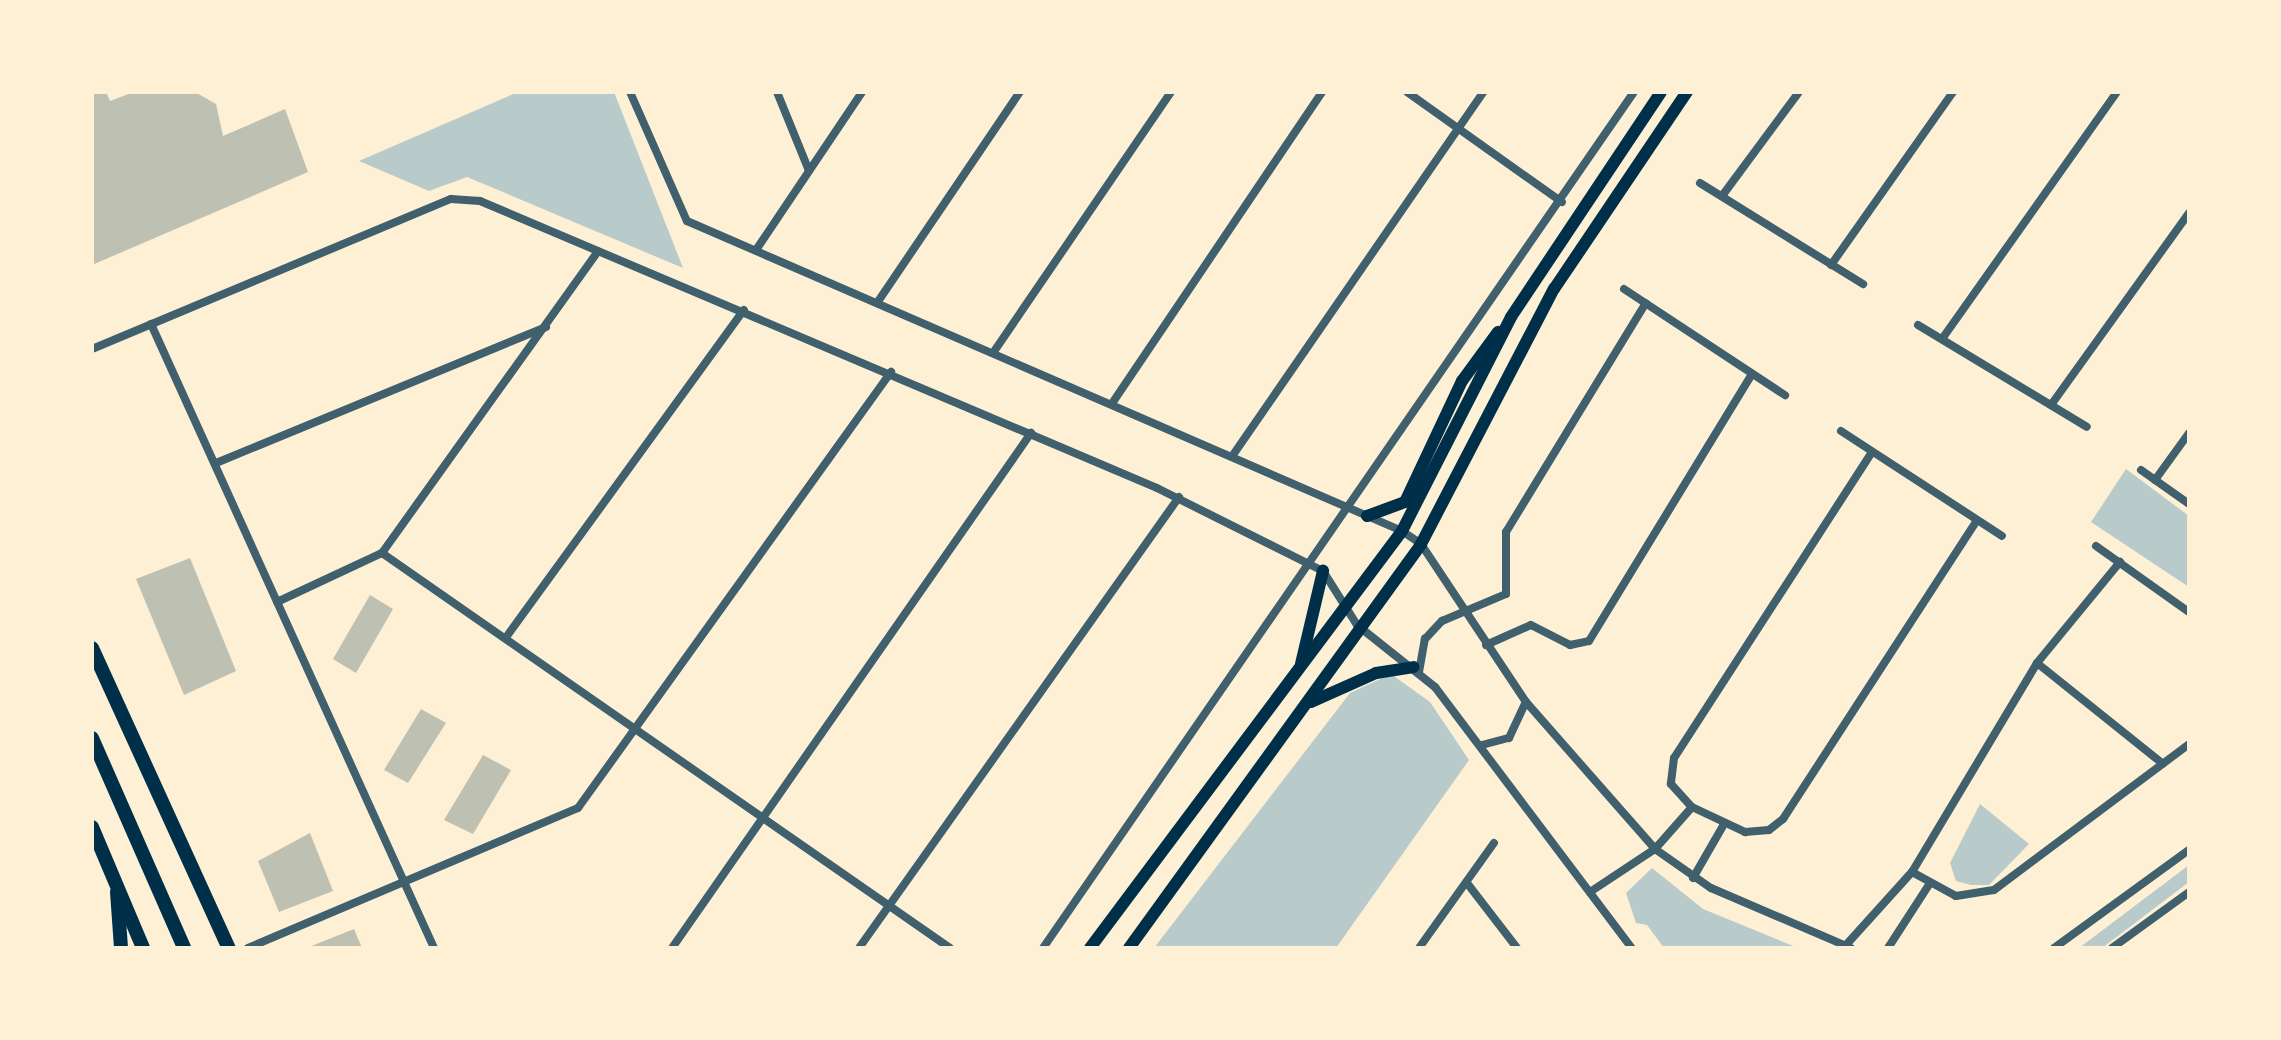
<!DOCTYPE html>
<style>
body{margin:0}
#map{position:relative;width:2281px;height:1040px;overflow:hidden;background:#fdf0d5;font-family:"IBM Plex Sans",sans-serif}
div>[style]{position:absolute}
.green>*{inset:0;background:#b9caca}
.building>*{inset:0;background:#bec0b2}
.minor>*{height:8px;margin:-4px;padding:0 4px;transform-origin:4px;border-radius:4px;background:#3f606c}
.secondary>*{height:12px;margin:-6px;padding:0 6px;transform-origin:6px;border-radius:6px;background:#003049}
.primary>*{height:14px;margin:-7px;padding:0 7px;transform-origin:7px;border-radius:7px;background:#003049}
span{translate:-50% -50%;white-space:nowrap;text-align:center;line-height:1.15;-webkit-text-stroke:7px #fdf0d5;paint-order:stroke}
.frame{position:absolute;inset:0;border:94px solid #fdf0d5;pointer-events:none}
</style>
<div id="map">
<div class="green">
<div style="clip-path:polygon(518px 92px,614px 92px,683px 268px,467px 177px,429px 191px,359px 161px)"></div>
<div style="clip-path:polygon(2126px 469px,2189px 516px,2189px 587px,2091px 522px)"></div>
<div style="clip-path:polygon(1391px 674px,1430px 702px,1469px 760px,1336px 948px,1154px 948px,1350px 693px)"></div>
<div style="clip-path:polygon(1980px 804px,2029px 844px,1989px 885px,1971px 885px,1956px 881px,1950px 863px)"></div>
<div style="clip-path:polygon(2189px 865px,2189px 882px,2102px 948px,2079px 948px)"></div>
<div style="clip-path:polygon(1652px 868px,1703px 909px,1798px 948px,1664px 948px,1647px 925px,1636px 923px,1626px 893px)"></div>
</div>
<div class="building">
<div style="clip-path:polygon(92px 92px,106px 92px,110px 101px,134px 92px,195px 92px,216px 104px,223px 136px,285px 109px,308px 172px,92px 265px)"></div>
<div style="clip-path:polygon(190px 558px,236px 671px,184px 695px,136px 579px)"></div>
<div style="clip-path:polygon(370px 595px,393px 609px,356px 673px,333px 659px)"></div>
<div style="clip-path:polygon(421px 709px,446px 723px,408px 783px,384px 770px)"></div>
<div style="clip-path:polygon(483px 755px,511px 770px,473px 834px,444px 820px)"></div>
<div style="clip-path:polygon(310px 833px,333px 891px,279px 912px,258px 861px)"></div>
<div style="clip-path:polygon(354px 929px,362px 948px,309px 948px,309px 947px)"></div>
</div>
<div class="minor">
<div style="left:630px;top:92px;width:141px;rotate:66.2deg"></div>
<div style="left:687px;top:221px;width:779px;rotate:23.44deg"></div>
<div style="left:1402px;top:531px;width:23px;rotate:34deg"></div>
<div style="left:1421px;top:544px;width:190px;rotate:56.4deg"></div>
<div style="left:1526px;top:702px;width:196px;rotate:48.7deg"></div>
<div style="left:1655px;top:849px;width:68px;rotate:34.9deg"></div>
<div style="left:1711px;top:888px;width:152px;rotate:23.2deg"></div>
<div style="left:777px;top:92px;width:85px;rotate:67.9deg"></div>
<div style="left:1407px;top:92px;width:190px;rotate:35.4deg"></div>
<div style="left:1700px;top:183px;width:192px;rotate:31.8deg"></div>
<div style="left:1722px;top:196px;width:129px;rotate:-53.5deg"></div>
<div style="left:756px;top:250px;width:190px;rotate:-56.1deg"></div>
<div style="left:1831px;top:265px;width:212px;rotate:-54.8deg"></div>
<div style="left:1624px;top:289px;width:193px;rotate:33.4deg"></div>
<div style="left:877px;top:303px;width:255px;rotate:-55.9deg"></div>
<div style="left:151px;top:324px;width:685px;rotate:65.6deg"></div>
<div style="left:1918px;top:325px;width:197px;rotate:31.1deg"></div>
<div style="left:1942px;top:339px;width:303px;rotate:-54.7deg"></div>
<div style="left:92px;top:349px;width:389px;rotate:-22.7deg"></div>
<div style="left:451px;top:199px;width:29px;rotate:4deg"></div>
<div style="left:480px;top:201px;width:735px;rotate:22.97deg"></div>
<div style="left:1157px;top:488px;width:186px;rotate:26.6deg"></div>
<div style="left:1323px;top:571px;width:64px;rotate:57.8deg"></div>
<div style="left:1357px;top:625px;width:100px;rotate:38.5deg"></div>
<div style="left:1435px;top:687px;width:327px;rotate:53deg"></div>
<div style="left:995px;top:350px;width:312px;rotate:-55.7deg"></div>
<div style="left:1113px;top:402px;width:374px;rotate:-56deg"></div>
<div style="left:2051px;top:405px;width:236px;rotate:-54.3deg"></div>
<div style="left:1841px;top:431px;width:192px;rotate:33.1deg"></div>
<div style="left:1872px;top:452px;width:364px;rotate:122.9deg"></div>
<div style="left:1674px;top:758px;width:26px;rotate:97deg"></div>
<div style="left:1671px;top:784px;width:31px;rotate:48deg"></div>
<div style="left:1692px;top:807px;width:59px;rotate:25.3deg"></div>
<div style="left:1745px;top:832px;width:24px;rotate:-5deg"></div>
<div style="left:1769px;top:830px;width:18px;rotate:-38deg"></div>
<div style="left:1783px;top:819px;width:356px;rotate:-57deg"></div>
<div style="left:1233px;top:455px;width:441px;rotate:-55.4deg"></div>
<div style="left:216px;top:463px;width:357px;rotate:-22.4deg"></div>
<div style="left:2141px;top:470px;width:59px;rotate:35.3deg"></div>
<div style="left:2155px;top:480px;width:58px;rotate:-54.1deg"></div>
<div style="left:2096px;top:546px;width:114px;rotate:35.4deg"></div>
<div style="left:382px;top:553px;width:692px;rotate:34.82deg"></div>
<div style="left:277px;top:602px;width:116px;rotate:-25deg"></div>
<div style="left:382px;top:553px;width:371px;rotate:-54.4deg"></div>
<div style="left:507px;top:636px;width:403px;rotate:-54deg"></div>
<div style="left:1486px;top:645px;width:49px;rotate:-24deg"></div>
<div style="left:1531px;top:625px;width:44px;rotate:27.1deg"></div>
<div style="left:1570px;top:645px;width:19px;rotate:-12deg"></div>
<div style="left:1589px;top:641px;width:313px;rotate:-58.6deg"></div>
<div style="left:2037px;top:663px;width:161px;rotate:38.7deg"></div>
<div style="left:1419px;top:672px;width:34px;rotate:-80deg"></div>
<div style="left:1425px;top:639px;width:25px;rotate:-47deg"></div>
<div style="left:1442px;top:621px;width:69px;rotate:-22.9deg"></div>
<div style="left:1506px;top:594px;width:62px;rotate:-90deg"></div>
<div style="left:1506px;top:532px;width:268px;rotate:-58.6deg"></div>
<div style="left:1482px;top:745px;width:28px;rotate:-15deg"></div>
<div style="left:1509px;top:738px;width:40px;rotate:-65deg"></div>
<div style="left:1912px;top:872px;width:50px;rotate:28.6deg"></div>
<div style="left:1956px;top:896px;width:38px;rotate:-9deg"></div>
<div style="left:1994px;top:890px;width:244px;rotate:-36.8deg"></div>
<div style="left:1693px;top:878px;width:62px;rotate:-60.1deg"></div>
<div style="left:1467px;top:883px;width:82px;rotate:52.4deg"></div>
<div style="left:1590px;top:892px;width:78px;rotate:-33.5deg"></div>
<div style="left:1655px;top:849px;width:56px;rotate:-48.6deg"></div>
<div style="left:1846px;top:945px;width:98px;rotate:-47.9deg"></div>
<div style="left:1912px;top:872px;width:244px;rotate:-59.1deg"></div>
<div style="left:2037px;top:663px;width:131px;rotate:-50.6deg"></div>
<div style="left:248px;top:948px;width:358px;rotate:-23deg"></div>
<div style="left:578px;top:808px;width:537px;rotate:-54.33deg"></div>
<div style="left:672px;top:948px;width:628px;rotate:-55.12deg"></div>
<div style="left:859px;top:948px;width:553px;rotate:-54.64deg"></div>
<div style="left:1043px;top:948px;width:1040px;rotate:-55.38deg"></div>
<div style="left:1419px;top:948px;width:129px;rotate:-54.5deg"></div>
<div style="left:1888px;top:948px;width:77px;rotate:-57.1deg"></div>
<div style="left:2054px;top:948px;width:167px;rotate:-36deg"></div>
<div style="left:2112px;top:948px;width:95px;rotate:-36deg"></div>
</div>
<div class="secondary">
<div style="left:1367px;top:516px;width:40px;rotate:-20.2deg"></div>
<div style="left:1405px;top:502px;width:134px;rotate:-64.8deg"></div>
<div style="left:1462px;top:381px;width:61px;rotate:-53.7deg"></div>
<div style="left:1301px;top:664px;width:96px;rotate:-76.7deg"></div>
<div style="left:1311px;top:702px;width:71px;rotate:-24deg"></div>
<div style="left:1376px;top:673px;width:38px;rotate:-9deg"></div>
<div style="left:1090px;top:948px;width:521px;rotate:-53.2deg"></div>
<div style="left:1402px;top:531px;width:240px;rotate:-63deg"></div>
<div style="left:1511px;top:317px;width:270px;rotate:-56.3deg"></div>
<div style="left:1129px;top:948px;width:498px;rotate:-54.1deg"></div>
<div style="left:1421px;top:544px;width:288px;rotate:-62.5deg"></div>
<div style="left:1554px;top:289px;width:238px;rotate:-56deg"></div>
</div>
<div class="primary">
<div style="left:92px;top:648px;width:330px;rotate:65.5deg"></div>
<div style="left:92px;top:738px;width:229px;rotate:66.3deg"></div>
<div style="left:92px;top:827px;width:131px;rotate:67.1deg"></div>
<div style="left:117px;top:892px;width:56px;rotate:85.9deg"></div>
</div>
<div class="frame"></div>
</div>
